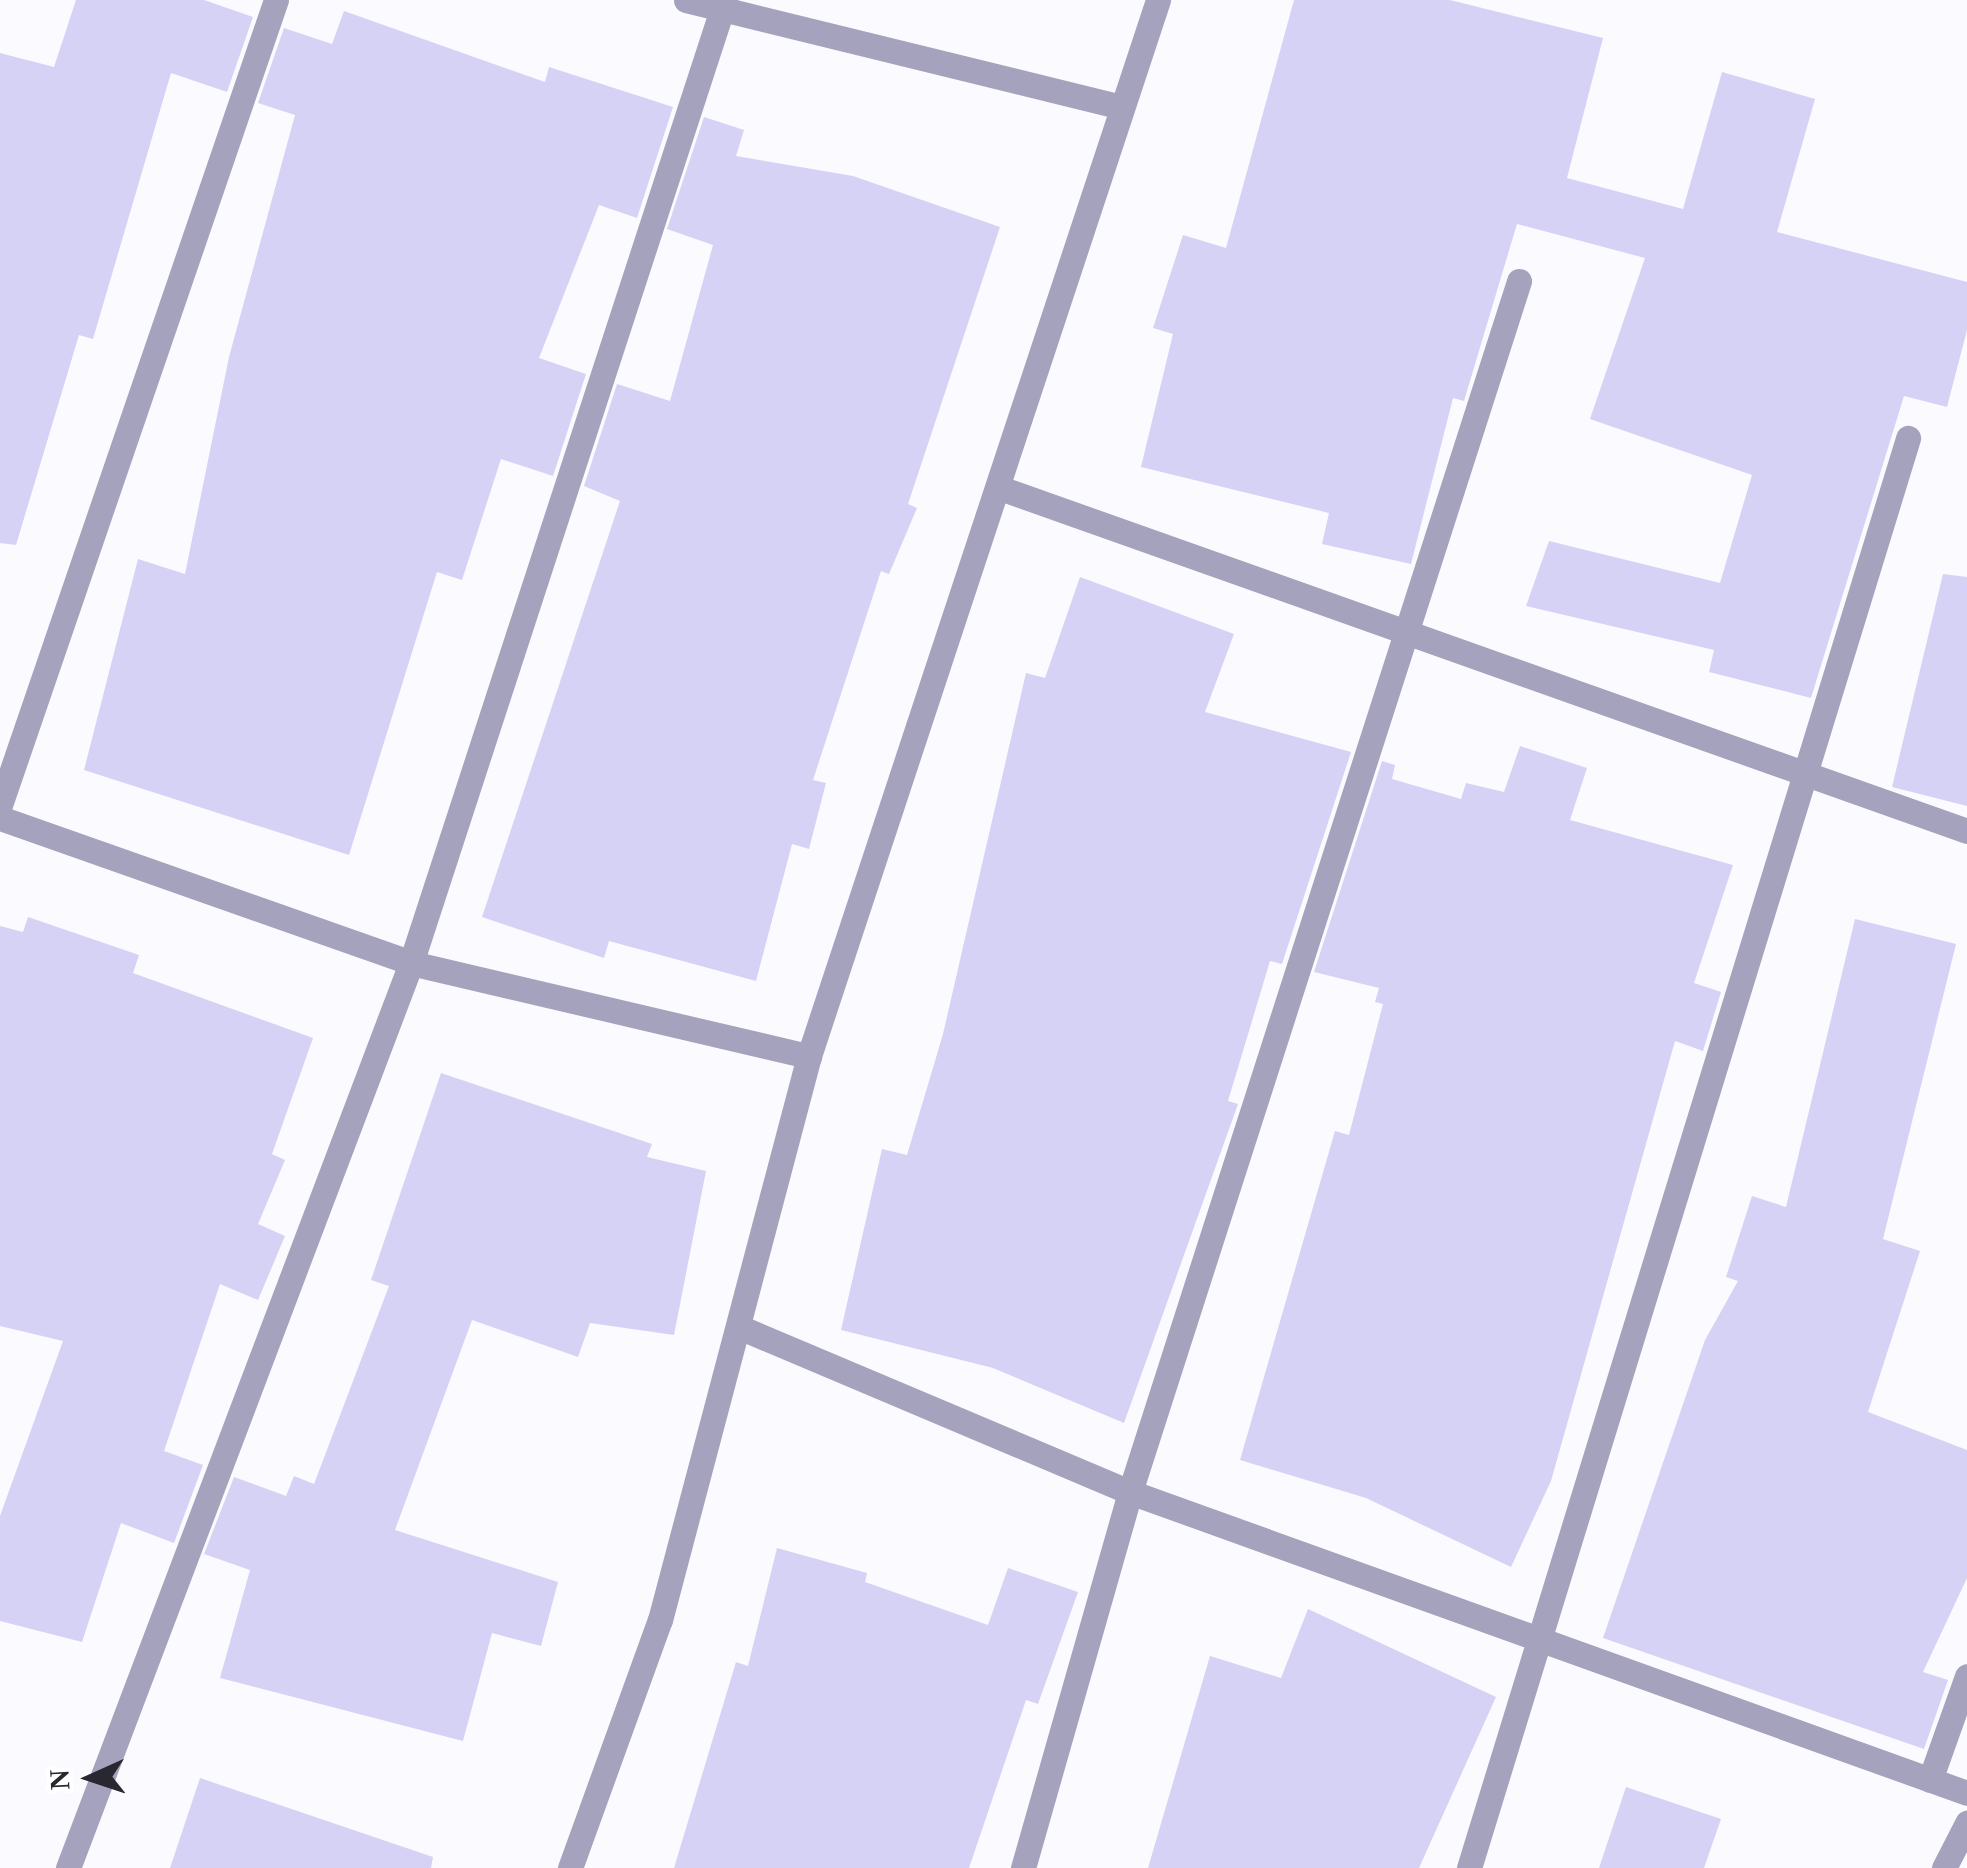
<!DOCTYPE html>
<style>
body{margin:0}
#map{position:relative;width:1967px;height:1868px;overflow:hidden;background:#fafaff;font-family:"Times New Roman",serif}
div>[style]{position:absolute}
.building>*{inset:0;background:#d5d2f6}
.minor>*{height:25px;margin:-12.5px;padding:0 12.5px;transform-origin:12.5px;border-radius:12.5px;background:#a4a2bc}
span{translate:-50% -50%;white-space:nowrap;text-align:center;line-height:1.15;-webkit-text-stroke:8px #fff;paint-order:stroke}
.north{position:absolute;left:40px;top:1728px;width:100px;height:100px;-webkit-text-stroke:8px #fff;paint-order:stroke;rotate:267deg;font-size:28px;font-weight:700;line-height:40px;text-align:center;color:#292831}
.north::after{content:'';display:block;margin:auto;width:35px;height:45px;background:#292831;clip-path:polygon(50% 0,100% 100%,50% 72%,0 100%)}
</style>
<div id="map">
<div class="building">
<div style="clip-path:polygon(76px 0,204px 0,253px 17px,227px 92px,171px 73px,93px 339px,79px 335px,16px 545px,0 543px,0 53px,54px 67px)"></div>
<div style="clip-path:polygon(1294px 0,1450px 0,1603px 38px,1567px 178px,1683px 209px,1722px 72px,1815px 99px,1777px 232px,1967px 282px,1967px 330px,1947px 407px,1904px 396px,1811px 698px,1709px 672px,1714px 650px,1526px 606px,1549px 541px,1720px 583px,1752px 475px,1590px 419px,1645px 258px,1517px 224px,1464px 401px,1453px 398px,1411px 564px,1322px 544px,1329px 513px,1141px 467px,1173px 334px,1153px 328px,1183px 235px,1226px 248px)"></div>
<div style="clip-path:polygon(344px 11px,545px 82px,549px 67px,673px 107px,637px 218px,599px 205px,539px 358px,586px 374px,553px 476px,501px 459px,462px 580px,437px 572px,349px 855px,84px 770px,138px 559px,185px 574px,229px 357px,295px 115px,258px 103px,284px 28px,332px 44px)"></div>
<div style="clip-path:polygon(704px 117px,744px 130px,736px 156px,853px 176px,1000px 227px,908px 504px,917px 508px,889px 574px,881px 571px,813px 780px,826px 783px,809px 849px,792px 844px,756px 981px,609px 941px,604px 958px,482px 917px,620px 501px,584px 486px,617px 384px,670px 401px,713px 245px,667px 229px)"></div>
<div style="clip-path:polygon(1943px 574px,1967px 577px,1967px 806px,1892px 787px)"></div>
<div style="clip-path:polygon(1080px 577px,1234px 634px,1205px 712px,1351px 752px,1282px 964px,1270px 961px,1228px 1101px,1238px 1104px,1124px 1423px,993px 1368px,841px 1330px,882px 1149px,907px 1155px,943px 1034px,1026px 673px,1045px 678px)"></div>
<div style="clip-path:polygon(1520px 746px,1587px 768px,1570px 820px,1733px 865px,1694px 983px,1721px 992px,1703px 1051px,1675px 1041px,1551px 1481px,1511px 1567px,1366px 1498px,1240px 1460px,1335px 1131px,1349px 1135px,1383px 1004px,1375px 1002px,1379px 988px,1314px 972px,1382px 761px,1395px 765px,1392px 779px,1461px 799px,1466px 783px,1504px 792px)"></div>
<div style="clip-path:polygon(28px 917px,139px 955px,133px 973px,313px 1038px,272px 1154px,285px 1160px,258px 1224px,285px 1236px,258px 1300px,220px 1284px,164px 1451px,203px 1465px,174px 1543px,121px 1523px,82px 1642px,0 1621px,0 1516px,63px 1341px,0 1326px,0 926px,23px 932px)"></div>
<div style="clip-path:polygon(1855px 919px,1956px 944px,1883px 1239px,1920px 1251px,1868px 1412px,1967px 1450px,1967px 1578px,1923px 1672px,1948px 1680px,1924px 1749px,1603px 1638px,1705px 1340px,1738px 1281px,1726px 1277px,1752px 1196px,1786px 1207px)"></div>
<div style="clip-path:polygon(441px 1073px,652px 1144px,647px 1157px,706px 1171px,674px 1335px,590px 1323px,578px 1357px,472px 1320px,395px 1530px,558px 1582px,541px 1646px,492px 1633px,463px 1741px,220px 1678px,250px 1570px,204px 1554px,234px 1477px,286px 1496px,294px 1476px,314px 1484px,389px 1286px,371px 1280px)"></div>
<div style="clip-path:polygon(777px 1548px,867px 1573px,865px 1582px,988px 1625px,1008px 1568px,1078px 1592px,1038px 1704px,1026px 1700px,969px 1868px,674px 1868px,736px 1662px,748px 1666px)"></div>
<div style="clip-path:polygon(1308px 1609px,1496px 1697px,1419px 1868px,1148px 1868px,1210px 1656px,1281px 1678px)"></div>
<div style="clip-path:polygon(200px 1778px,433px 1857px,431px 1868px,170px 1868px)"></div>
<div style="clip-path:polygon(1626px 1787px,1721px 1819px,1704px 1868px,1599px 1868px)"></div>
</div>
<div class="minor">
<div style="left:686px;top:0;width:448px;rotate:13.8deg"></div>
<div style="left:1000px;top:488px;width:1026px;rotate:19.53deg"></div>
<div style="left:0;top:805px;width:851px;rotate:-71.08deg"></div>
<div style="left:0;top:818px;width:436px;rotate:19.4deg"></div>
<div style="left:411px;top:963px;width:409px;rotate:13.2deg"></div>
<div style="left:739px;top:1327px;width:424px;rotate:22.9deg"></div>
<div style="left:1130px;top:1492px;width:889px;rotate:19.78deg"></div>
<div style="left:1930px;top:1780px;width:110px;rotate:-70.4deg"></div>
<div style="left:68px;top:1868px;width:968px;rotate:-69.24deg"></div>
<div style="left:411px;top:963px;width:1013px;rotate:-71.94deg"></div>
<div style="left:570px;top:1868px;width:264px;rotate:-70.1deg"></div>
<div style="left:660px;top:1620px;width:583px;rotate:-75.2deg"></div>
<div style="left:809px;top:1056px;width:1112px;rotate:-71.71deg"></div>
<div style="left:1023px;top:1868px;width:391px;rotate:-74.1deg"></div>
<div style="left:1130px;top:1492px;width:1272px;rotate:-72.19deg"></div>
<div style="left:1469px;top:1868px;width:1496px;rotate:-72.93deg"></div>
<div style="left:1944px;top:1868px;width:51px;rotate:-62.9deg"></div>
</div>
<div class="north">N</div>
</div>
